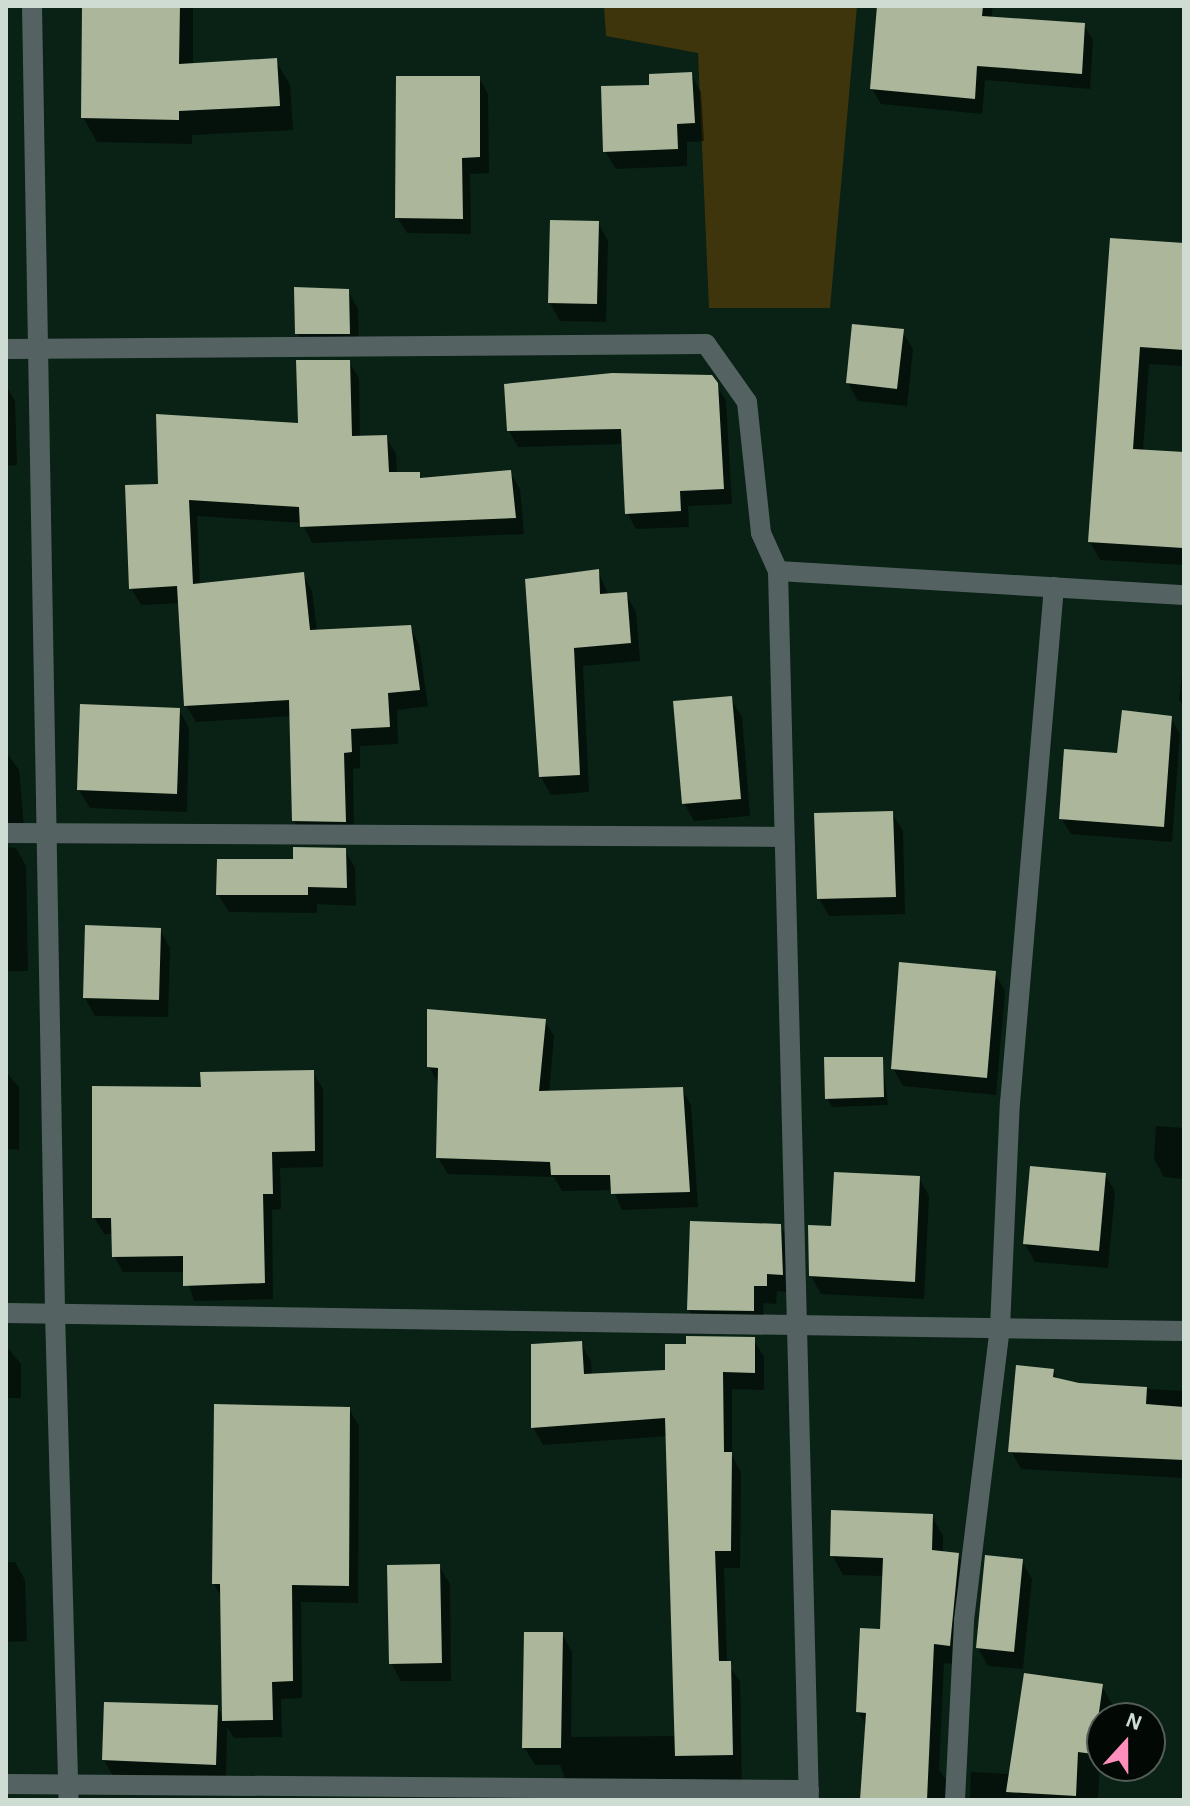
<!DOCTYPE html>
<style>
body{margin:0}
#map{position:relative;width:1190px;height:1806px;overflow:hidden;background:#092215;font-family:"Alegreya Sans",sans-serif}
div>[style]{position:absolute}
.green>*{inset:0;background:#3f350d}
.shadow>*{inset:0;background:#0007}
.building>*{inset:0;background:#abb69b}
.minor>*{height:20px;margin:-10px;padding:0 10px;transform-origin:10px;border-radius:10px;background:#546362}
span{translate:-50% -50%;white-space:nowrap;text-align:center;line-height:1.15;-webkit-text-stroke:8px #020905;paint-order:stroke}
.frame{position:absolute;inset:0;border:8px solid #cedcd3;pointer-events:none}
.north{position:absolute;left:1086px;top:1702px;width:80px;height:80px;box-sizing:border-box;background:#020905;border:2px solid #545d57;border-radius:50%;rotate:21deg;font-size:22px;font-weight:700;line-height:32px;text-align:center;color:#cedcd3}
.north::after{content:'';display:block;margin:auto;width:28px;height:36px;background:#fe8ebb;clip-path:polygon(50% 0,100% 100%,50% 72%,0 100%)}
</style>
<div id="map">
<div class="green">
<div style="clip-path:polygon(604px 6px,857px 6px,830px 308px,709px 308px,698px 53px,606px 36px)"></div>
</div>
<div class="shadow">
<div style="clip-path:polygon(84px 6px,193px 6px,193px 66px,276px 61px,290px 85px,293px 130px,192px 135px,192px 144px,97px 142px,83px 117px)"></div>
<div style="clip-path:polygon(898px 6px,993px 6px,991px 19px,1084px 25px,1093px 40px,1090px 89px,985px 80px,982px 114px,881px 104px,872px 89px)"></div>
<div style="clip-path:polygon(691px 74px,701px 92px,704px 141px,687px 142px,687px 166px,616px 169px,605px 151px,651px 87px)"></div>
<div style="clip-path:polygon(479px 78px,488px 94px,489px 173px,470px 174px,471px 234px,407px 233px,397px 217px)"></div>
<div style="clip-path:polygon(598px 223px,608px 241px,606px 322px,560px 321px,550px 303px)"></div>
<div style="clip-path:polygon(1112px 240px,1184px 245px,1184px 366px,1149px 364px,1143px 451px,1184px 454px,1184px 565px,1100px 560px,1090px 542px)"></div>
<div style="clip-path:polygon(348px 291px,358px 309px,359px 351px,308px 351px,297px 333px)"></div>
<div style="clip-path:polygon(902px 331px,913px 349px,907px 406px,858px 401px,848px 383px)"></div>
<div style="clip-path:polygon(349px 362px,359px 378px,360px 438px,386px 437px,396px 454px,397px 474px,419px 474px,423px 480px,510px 472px,520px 489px,524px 534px,312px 543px,302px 523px,197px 516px,200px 585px,303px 574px,312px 591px,317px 632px,410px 627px,419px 644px,428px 706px,397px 710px,398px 744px,360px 746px,360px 768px,353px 769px,354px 838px,304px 838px,294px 821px,292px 716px,196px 722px,186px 705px,180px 603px,141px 605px,131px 588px,160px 486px,300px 425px)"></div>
<div style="clip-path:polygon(716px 384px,726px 401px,732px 504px,688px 506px,689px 527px,636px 529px,627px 513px,624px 444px,518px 447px,509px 431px)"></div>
<div style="clip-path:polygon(6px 385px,15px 401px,17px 465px,6px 466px)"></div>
<div style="clip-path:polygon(598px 571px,609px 596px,626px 594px,636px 612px,640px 661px,583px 666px,589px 792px,551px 795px,541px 777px,527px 580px)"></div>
<div style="clip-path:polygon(1184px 654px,1184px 708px,1179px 699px)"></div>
<div style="clip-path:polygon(731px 699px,742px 717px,750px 816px,694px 821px,684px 803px)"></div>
<div style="clip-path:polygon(179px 710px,189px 728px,187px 812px,90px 808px,79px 790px)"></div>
<div style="clip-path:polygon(1171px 718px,1180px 734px,1172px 842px,1071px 834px,1061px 818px,1119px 755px)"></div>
<div style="clip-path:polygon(6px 752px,19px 770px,25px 838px,9px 840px,6px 845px)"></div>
<div style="clip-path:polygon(892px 813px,903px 831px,905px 914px,829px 916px,819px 898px)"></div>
<div style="clip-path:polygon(6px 847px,16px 848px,26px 866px,28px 971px,6px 971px)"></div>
<div style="clip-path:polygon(345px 850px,355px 868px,356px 906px,317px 904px,317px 913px,229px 912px,218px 894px,295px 861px)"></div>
<div style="clip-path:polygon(160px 930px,170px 948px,168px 1017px,95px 1016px,85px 998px)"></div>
<div style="clip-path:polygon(995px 973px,1005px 991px,996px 1095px,903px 1086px,893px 1068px)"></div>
<div style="clip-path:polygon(545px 1021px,554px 1036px,549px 1093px,682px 1089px,691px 1105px,698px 1207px,622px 1210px,613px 1190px,562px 1191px,554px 1177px,448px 1174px,438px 1158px,438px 1083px,429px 1067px)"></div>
<div style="clip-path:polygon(882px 1059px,888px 1105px,832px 1107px,827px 1098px)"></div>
<div style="clip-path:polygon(6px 1072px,19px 1087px,19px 1150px,6px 1149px)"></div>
<div style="clip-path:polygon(313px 1072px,323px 1089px,323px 1167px,280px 1168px,281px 1209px,272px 1210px,273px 1299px,194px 1301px,185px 1272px,123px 1272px,114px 1256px,114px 1234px,104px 1234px,94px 1217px,203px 1089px)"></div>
<div style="clip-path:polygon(1156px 1126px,1184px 1128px,1184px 1179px,1164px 1177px,1154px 1159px)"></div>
<div style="clip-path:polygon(1105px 1174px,1115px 1192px,1108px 1268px,1035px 1262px,1025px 1244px)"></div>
<div style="clip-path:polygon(919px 1178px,929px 1196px,924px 1299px,821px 1294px,811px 1276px,833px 1228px)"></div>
<div style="clip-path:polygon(780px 1226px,791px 1244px,792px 1292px,777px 1291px,776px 1304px,763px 1303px,764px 1329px,699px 1328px,689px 1310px)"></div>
<div style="clip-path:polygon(753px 1339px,764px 1357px,764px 1390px,732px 1389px,732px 1456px,741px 1472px,740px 1568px,724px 1568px,727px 1663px,740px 1681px,742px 1794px,570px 1792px,560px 1765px,535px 1765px,524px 1747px,562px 1634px,572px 1652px,571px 1737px,677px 1736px,668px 1436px,543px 1445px,533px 1427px,533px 1343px,581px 1343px,591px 1361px,592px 1376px,667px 1372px)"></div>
<div style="clip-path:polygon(6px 1346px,21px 1364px,21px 1398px,6px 1398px)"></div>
<div style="clip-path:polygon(1053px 1370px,1058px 1380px,1079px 1385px,1184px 1391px,1184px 1478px,1021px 1469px,1011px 1451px)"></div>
<div style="clip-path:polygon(349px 1409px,359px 1426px,358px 1603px,301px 1602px,302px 1698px,281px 1699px,282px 1737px,234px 1738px,227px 1727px,226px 1782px,114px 1778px,104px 1760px,217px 1707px,224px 1719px,222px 1598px,214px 1584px)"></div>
<div style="clip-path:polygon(932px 1516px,943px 1536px,943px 1553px,958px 1555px,969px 1574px,960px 1665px,944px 1663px,939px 1770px,954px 1790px,953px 1800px,862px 1800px,867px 1727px,858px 1712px,882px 1631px,885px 1576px,843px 1575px,832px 1555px)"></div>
<div style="clip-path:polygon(1022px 1561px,1032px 1579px,1023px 1669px,988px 1666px,978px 1648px)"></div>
<div style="clip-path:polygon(6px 1562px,15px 1562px,25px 1580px,27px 1641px,6px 1642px)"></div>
<div style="clip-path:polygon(439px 1566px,450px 1584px,451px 1681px,401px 1681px,391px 1663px)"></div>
<div style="clip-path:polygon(1102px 1686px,1112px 1704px,1110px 1718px,1102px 1718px,1098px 1800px,970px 1800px,971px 1772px,1010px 1774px)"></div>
</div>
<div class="building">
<div style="clip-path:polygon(82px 6px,180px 6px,179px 64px,277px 58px,280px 106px,179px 111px,179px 120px,81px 118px)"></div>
<div style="clip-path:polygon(877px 6px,983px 6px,982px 16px,1085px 23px,1082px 74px,977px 66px,975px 99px,870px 89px)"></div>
<div style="clip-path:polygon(692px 72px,695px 123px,677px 124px,678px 149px,603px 152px,601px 86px,649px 85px,649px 74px)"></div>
<div style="clip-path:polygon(396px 76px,480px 76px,480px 157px,462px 158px,463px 219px,395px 218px)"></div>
<div style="clip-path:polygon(550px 220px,599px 221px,597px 304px,548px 303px)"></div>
<div style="clip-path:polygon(1110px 238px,1184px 243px,1184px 350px,1140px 347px,1133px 449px,1184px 452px,1183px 548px,1088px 542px)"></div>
<div style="clip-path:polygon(294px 287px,349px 289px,350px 334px,295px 334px)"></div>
<div style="clip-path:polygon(852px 324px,904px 329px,897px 389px,846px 383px)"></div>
<div style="clip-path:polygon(296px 360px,350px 360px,352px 436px,387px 435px,389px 472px,420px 472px,420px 478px,511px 470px,516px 518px,300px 527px,299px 507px,189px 500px,193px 584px,304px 572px,310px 630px,411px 625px,420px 690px,388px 693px,390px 727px,351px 729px,352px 752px,344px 753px,346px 822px,292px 821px,289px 700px,184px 706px,177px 586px,129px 589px,125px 485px,158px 484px,156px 414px,298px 423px)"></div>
<div style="clip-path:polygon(612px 373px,712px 375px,718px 383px,724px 489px,680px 491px,681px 511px,625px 514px,621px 429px,507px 431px,504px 384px)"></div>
<div style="clip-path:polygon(599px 569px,600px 594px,627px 592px,631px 643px,574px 648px,580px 775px,539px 777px,525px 579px)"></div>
<div style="clip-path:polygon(732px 696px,741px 799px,682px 804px,673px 701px)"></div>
<div style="clip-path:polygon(80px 704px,180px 708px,177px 794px,77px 790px)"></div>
<div style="clip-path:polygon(1122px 710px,1172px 716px,1164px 827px,1059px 819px,1064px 749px,1117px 753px)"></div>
<div style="clip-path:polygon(893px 811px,896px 897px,817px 899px,814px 813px)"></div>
<div style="clip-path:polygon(293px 847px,346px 848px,347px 888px,308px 887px,308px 895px,216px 895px,217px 859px,293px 859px)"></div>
<div style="clip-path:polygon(85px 925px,161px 928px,159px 1000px,83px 998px)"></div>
<div style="clip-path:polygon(899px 962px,996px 971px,987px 1078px,891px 1069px)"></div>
<div style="clip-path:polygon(427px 1009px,546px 1019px,539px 1091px,683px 1087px,690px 1192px,611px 1194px,610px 1175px,551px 1175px,550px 1162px,436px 1158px,438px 1068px,427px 1067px)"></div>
<div style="clip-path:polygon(824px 1057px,883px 1057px,884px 1097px,825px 1099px)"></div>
<div style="clip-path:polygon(314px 1070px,315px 1151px,272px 1152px,273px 1194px,263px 1194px,265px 1283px,183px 1286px,183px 1256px,112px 1257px,111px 1218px,92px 1218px,92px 1086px,201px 1087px,200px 1072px)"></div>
<div style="clip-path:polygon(1030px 1166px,1106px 1173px,1099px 1251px,1023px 1244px)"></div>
<div style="clip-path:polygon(834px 1172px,920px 1176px,915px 1282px,809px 1276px,808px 1225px,831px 1226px)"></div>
<div style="clip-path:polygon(690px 1221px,781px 1224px,783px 1275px,767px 1274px,767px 1286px,754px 1286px,754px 1311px,687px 1310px)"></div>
<div style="clip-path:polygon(686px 1336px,755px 1337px,755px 1373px,723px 1372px,724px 1452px,732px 1452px,731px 1551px,715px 1551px,719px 1661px,731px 1661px,733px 1755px,675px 1756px,665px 1418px,531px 1428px,531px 1344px,582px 1341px,584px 1374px,665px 1370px,665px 1344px,686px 1344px)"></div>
<div style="clip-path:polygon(1016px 1365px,1054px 1369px,1053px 1377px,1079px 1383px,1147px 1387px,1146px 1404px,1184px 1407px,1184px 1460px,1008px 1452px)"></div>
<div style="clip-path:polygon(214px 1404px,350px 1407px,349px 1586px,292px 1585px,293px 1681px,272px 1682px,273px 1720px,222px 1721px,220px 1584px,212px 1584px)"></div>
<div style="clip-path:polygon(831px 1510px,933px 1514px,932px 1550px,959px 1553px,950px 1646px,934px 1644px,927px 1800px,860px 1800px,866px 1713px,856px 1712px,860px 1628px,880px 1629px,883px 1558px,830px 1556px)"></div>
<div style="clip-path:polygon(985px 1555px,1023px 1559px,1014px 1652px,976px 1648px)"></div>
<div style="clip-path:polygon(440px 1564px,442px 1663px,389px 1664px,387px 1565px)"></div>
<div style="clip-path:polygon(524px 1632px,563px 1632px,561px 1748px,522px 1748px)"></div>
<div style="clip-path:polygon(1024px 1673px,1103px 1684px,1093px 1754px,1078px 1752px,1076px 1796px,1006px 1792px)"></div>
<div style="clip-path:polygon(104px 1702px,218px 1705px,216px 1765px,102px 1760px)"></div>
</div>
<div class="minor">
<div style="left:32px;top:6px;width:1307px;rotate:88.99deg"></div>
<div style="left:55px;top:1313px;width:487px;rotate:88.4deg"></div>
<div style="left:6px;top:349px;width:700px;rotate:-0.41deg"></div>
<div style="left:706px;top:344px;width:71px;rotate:54.7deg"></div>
<div style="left:747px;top:402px;width:132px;rotate:83.9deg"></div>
<div style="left:761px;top:533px;width:42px;rotate:65.9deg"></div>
<div style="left:778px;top:571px;width:1229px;rotate:88.56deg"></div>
<div style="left:778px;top:571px;width:407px;rotate:3.4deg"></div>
<div style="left:6px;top:833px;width:778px;rotate:0.29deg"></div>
<div style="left:6px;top:1313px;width:1178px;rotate:0.88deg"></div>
<div style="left:6px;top:1784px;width:803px;rotate:0.43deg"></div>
<div style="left:955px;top:1800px;width:180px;rotate:-87.1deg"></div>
<div style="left:964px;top:1620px;width:294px;rotate:-83deg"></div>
<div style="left:1000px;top:1328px;width:225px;rotate:-87.5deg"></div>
<div style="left:1010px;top:1103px;width:518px;rotate:-85.13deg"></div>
</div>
<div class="frame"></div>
<div class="north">N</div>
</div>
